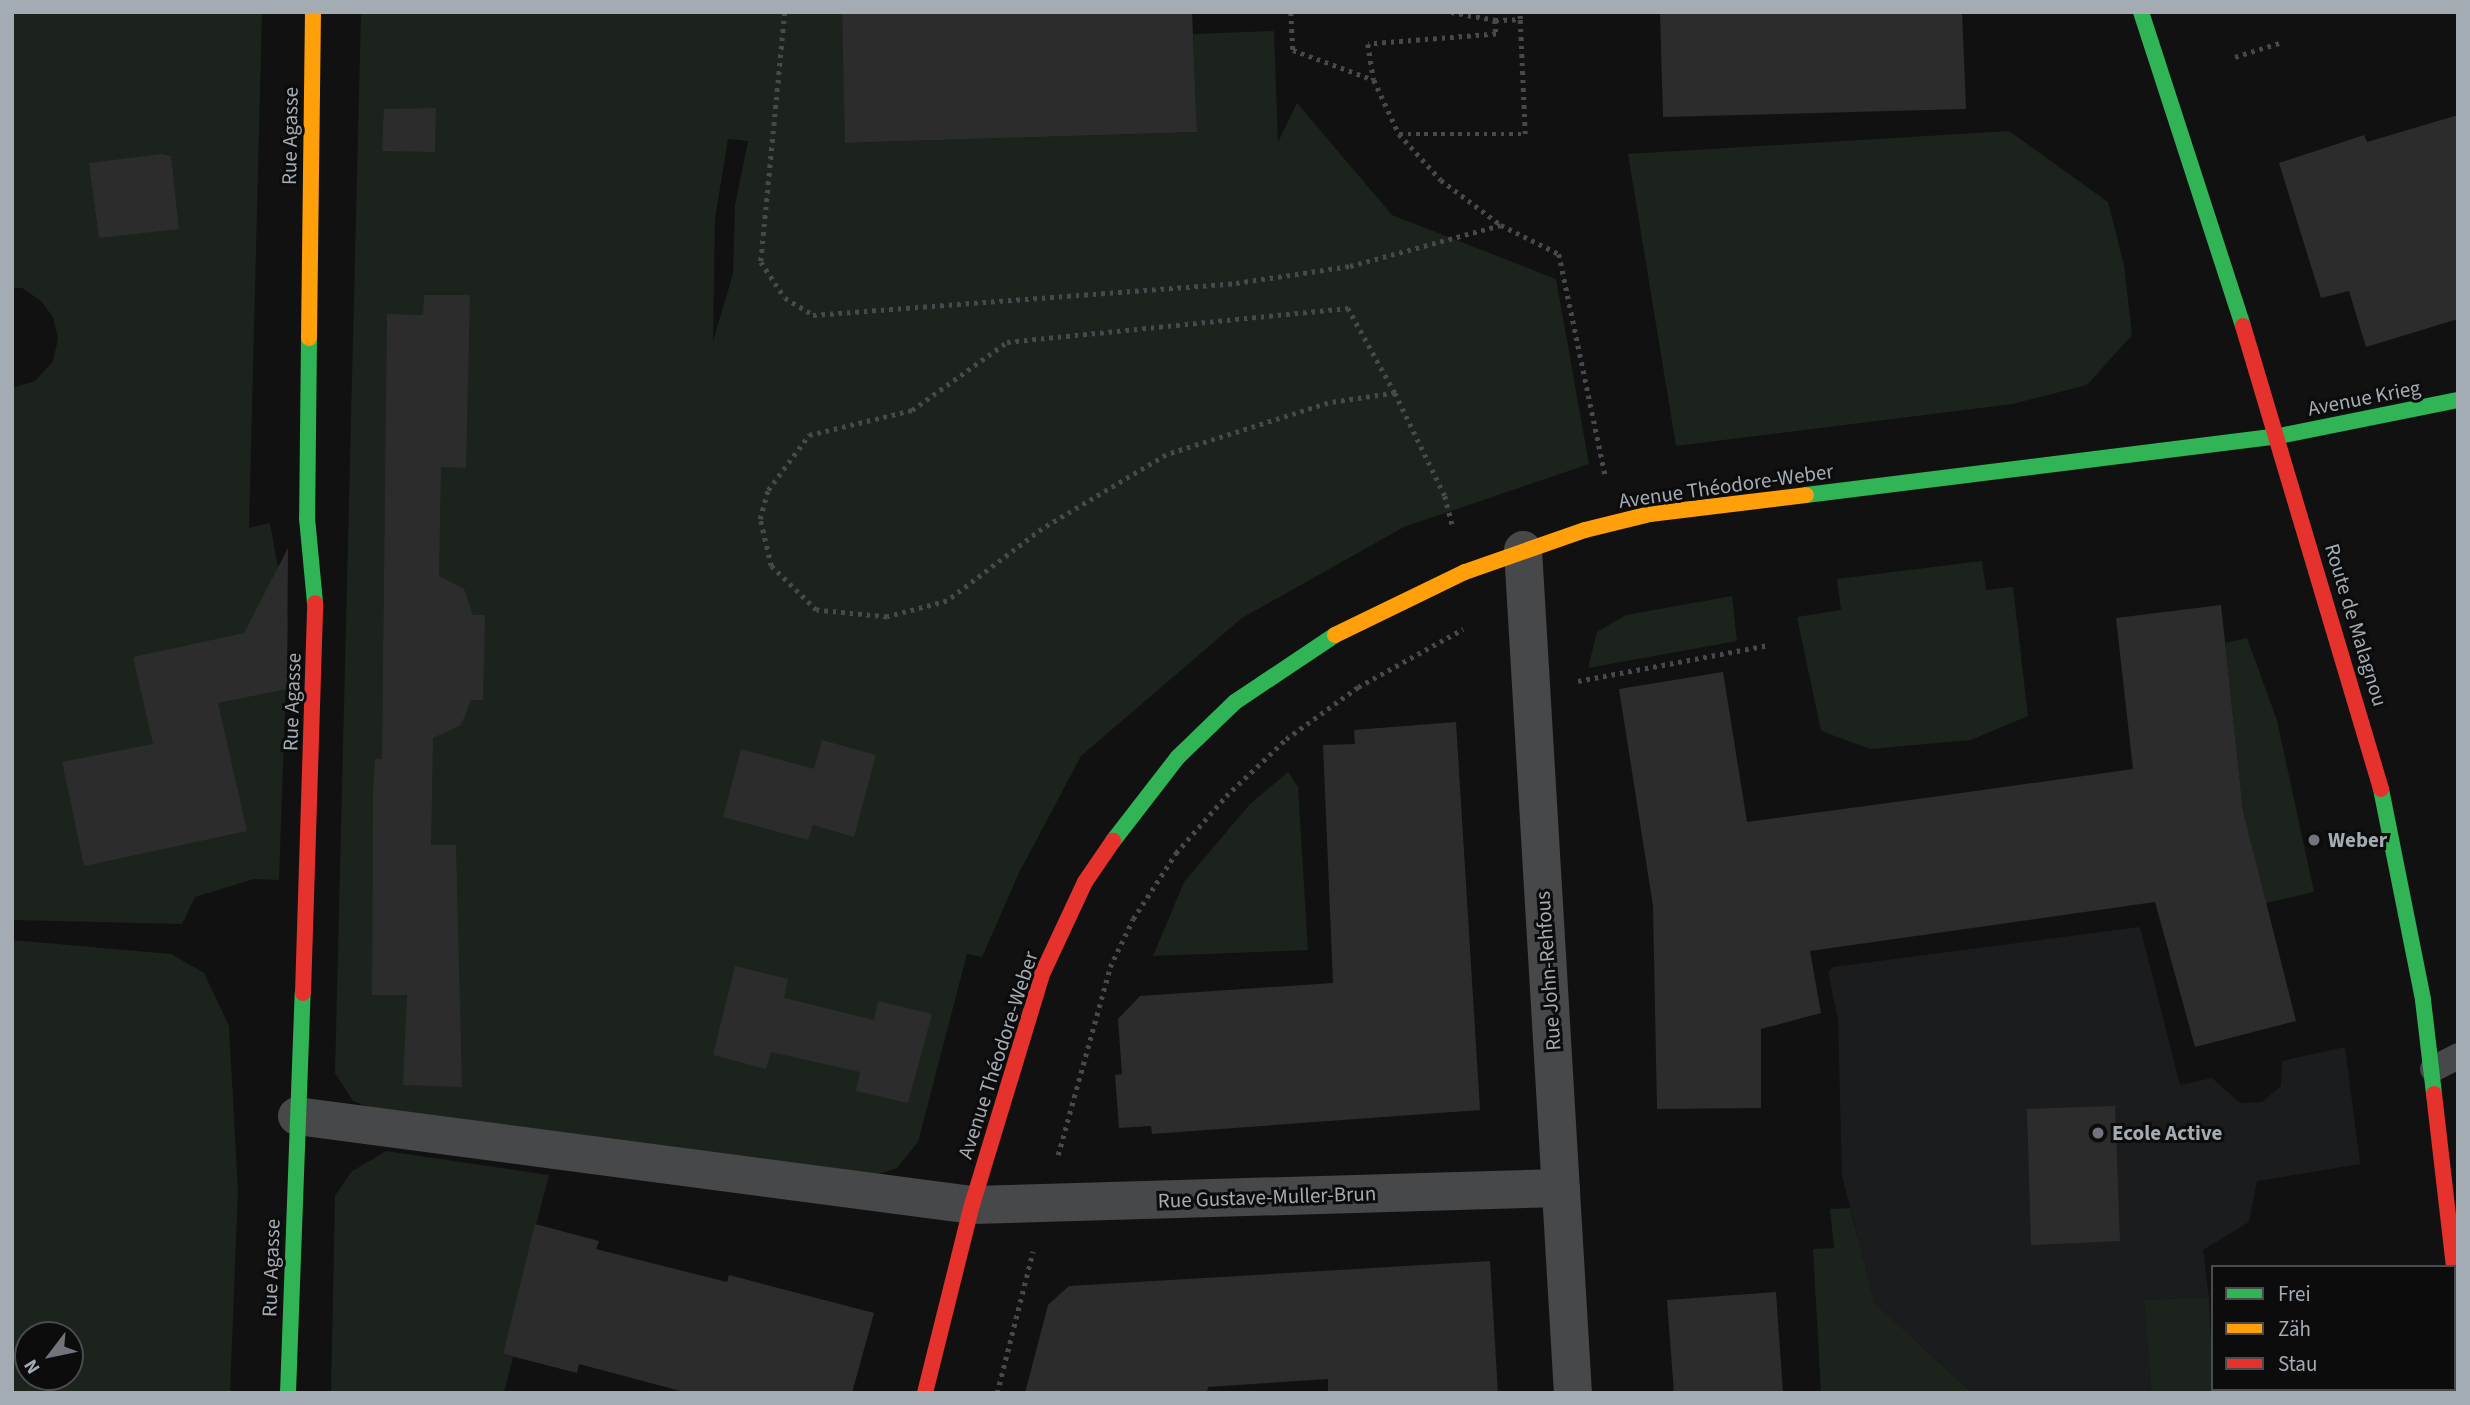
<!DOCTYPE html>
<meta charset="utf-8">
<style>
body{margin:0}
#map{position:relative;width:2470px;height:1405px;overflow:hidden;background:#111112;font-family:"Source Sans 3",sans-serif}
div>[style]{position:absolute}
.built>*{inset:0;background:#1b1c1d}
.green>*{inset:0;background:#1c221c}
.building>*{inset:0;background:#2c2c2d}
.path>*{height:4.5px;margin-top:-2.25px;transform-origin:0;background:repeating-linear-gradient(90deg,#47494c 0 3.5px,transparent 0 8.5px)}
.lane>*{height:26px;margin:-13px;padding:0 13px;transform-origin:13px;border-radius:13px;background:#46484a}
.street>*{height:38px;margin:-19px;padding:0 19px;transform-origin:19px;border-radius:19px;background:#46484a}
.fast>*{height:16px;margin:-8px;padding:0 8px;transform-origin:8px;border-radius:8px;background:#30b455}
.slow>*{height:16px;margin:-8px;padding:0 8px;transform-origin:8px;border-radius:8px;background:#ff9f0a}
.jam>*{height:16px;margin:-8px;padding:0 8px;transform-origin:8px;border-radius:8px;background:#e5322d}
.dots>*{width:19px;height:19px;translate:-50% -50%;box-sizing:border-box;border:4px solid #0c0c0d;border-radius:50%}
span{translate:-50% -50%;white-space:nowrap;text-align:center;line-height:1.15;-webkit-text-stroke:6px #0c0c0d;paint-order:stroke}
.street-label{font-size:21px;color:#a3abb3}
.poi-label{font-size:21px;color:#a3abb3;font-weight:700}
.left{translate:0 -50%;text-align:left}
.frame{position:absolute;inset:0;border:14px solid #a3abb3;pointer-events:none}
.legend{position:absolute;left:2211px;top:1265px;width:245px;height:126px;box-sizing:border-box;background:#0c0c0d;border:2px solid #484c4f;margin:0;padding:9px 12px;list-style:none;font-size:21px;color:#a3abb3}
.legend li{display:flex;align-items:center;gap:14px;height:35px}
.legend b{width:35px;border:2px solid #484c4f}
.north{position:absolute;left:14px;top:1321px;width:70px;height:70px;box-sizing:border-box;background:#0c0c0d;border:2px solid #484c4f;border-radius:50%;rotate:238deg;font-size:19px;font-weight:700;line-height:28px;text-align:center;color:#a3abb3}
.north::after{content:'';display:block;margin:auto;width:24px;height:32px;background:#70757b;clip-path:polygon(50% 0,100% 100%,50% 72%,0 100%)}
</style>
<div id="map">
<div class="built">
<div style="clip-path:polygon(2140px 927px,2180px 1085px,2212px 1078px,2240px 1103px,2262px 1102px,2281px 1086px,2282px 1061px,2345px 1047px,2360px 1164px,2257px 1181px,2249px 1222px,2203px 1250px,2209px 1297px,2144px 1300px,2151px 1393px,1972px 1393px,1875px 1303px,1842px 1176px,1838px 1019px,1828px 972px,1833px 967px)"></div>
</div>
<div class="green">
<div style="clip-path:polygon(12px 12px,262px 12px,249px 528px,270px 523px,288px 624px,279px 880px,254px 879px,195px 897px,182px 924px,12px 920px,12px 388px,35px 381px,53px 361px,58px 339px,53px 317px,41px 301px,22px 288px,12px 288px)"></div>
<div style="clip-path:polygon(evenodd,361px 12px,842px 12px,846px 143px,1197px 132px,1193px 34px,1274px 31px,1278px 142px,1297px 103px,1392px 215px,1556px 279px,1589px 464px,1404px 527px,1242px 618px,1081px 756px,1019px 873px,982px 957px,967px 954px,918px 1142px,897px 1168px,870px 1177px,376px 1110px,353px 1101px,335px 1073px,361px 12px,728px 139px,748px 141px,735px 205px,733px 274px,713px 341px,715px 219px,728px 139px)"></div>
<div style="clip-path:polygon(2009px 131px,2108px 202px,2124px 265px,2132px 335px,2087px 385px,2013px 404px,1676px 446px,1628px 154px)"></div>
<div style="clip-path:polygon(1982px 561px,1986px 590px,2013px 587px,2028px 716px,1971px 740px,1870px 749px,1821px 731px,1797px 617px,1841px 610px,1837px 579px)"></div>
<div style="clip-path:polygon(1732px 596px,1737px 641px,1588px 668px,1597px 632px,1626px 615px)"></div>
<div style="clip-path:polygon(2247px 638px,2277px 720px,2314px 892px,2266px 903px,2243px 811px,2225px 643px)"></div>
<div style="clip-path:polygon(1288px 772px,1298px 787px,1308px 950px,1153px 956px,1184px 882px,1250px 804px)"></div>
<div style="clip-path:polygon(evenodd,12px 940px,171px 954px,204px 973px,229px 1026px,238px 1191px,230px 1393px,12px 1393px,12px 940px,28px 1335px,70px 1335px,70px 1377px,28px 1377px,28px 1335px)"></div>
<div style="clip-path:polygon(386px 1151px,549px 1175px,503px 1354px,513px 1357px,504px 1393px,331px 1393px,335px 1196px,351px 1172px)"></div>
<div style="clip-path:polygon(1850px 1208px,1875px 1303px,1972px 1393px,1821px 1393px,1813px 1249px,1834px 1248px,1830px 1209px)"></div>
<div style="clip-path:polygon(2209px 1297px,2213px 1389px,2220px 1393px,2151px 1393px,2144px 1300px)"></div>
</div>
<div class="building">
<div style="clip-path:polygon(842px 12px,1192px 12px,1197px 132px,845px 143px)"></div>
<div style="clip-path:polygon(1660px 12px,1962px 12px,1966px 109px,1663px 117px)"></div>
<div style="clip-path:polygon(436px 108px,435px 152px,382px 151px,384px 109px)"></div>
<div style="clip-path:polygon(2458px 115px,2458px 319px,2366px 347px,2349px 291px,2321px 298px,2279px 163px,2364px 135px,2367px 142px)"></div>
<div style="clip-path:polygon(161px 154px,171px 156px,179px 229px,99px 238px,89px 163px)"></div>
<div style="clip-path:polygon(424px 295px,470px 295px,466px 468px,441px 467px,439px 576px,464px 589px,473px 615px,485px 615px,483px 700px,471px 700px,461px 725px,433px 738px,431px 845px,456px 845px,462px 1087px,403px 1085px,407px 995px,372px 995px,373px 793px,375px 759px,382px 759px,387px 314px,423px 315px)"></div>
<div style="clip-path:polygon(288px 548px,287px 689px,218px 703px,247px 831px,84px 866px,62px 762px,153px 744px,133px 657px,244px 633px)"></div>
<div style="clip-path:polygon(2221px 605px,2243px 811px,2296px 1021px,2195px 1047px,2155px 902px,1810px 951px,1821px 1013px,1761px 1029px,1761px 1108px,1657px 1109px,1653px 906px,1619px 689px,1723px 672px,1747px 822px,1940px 796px,2133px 769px,2116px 618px)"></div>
<div style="clip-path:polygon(1456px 722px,1480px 1110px,1152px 1134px,1151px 1126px,1119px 1128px,1115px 1075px,1122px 1074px,1118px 1019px,1140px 996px,1333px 983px,1323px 745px,1355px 744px,1354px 730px)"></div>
<div style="clip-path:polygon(822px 740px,876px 755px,854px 837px,813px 825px,808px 840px,723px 817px,741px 749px,814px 769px)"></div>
<div style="clip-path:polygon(735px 966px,788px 979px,784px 998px,874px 1020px,878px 1001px,932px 1014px,908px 1103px,856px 1091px,860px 1072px,771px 1052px,766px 1069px,713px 1055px)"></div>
<div style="clip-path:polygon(2115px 1106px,2120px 1241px,2031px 1245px,2027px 1109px)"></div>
<div style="clip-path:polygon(535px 1224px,599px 1241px,596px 1249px,727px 1282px,729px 1275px,874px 1313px,852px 1393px,688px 1393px,579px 1364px,577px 1373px,503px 1354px)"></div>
<div style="clip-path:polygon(1490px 1261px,1498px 1393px,1328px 1393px,1328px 1379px,1208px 1387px,1207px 1393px,1025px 1393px,1048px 1305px,1069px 1286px)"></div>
<div style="clip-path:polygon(1776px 1292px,1783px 1393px,1674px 1393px,1667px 1300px)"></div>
</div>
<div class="path">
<div style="left:785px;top:12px;width:251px;rotate:95.5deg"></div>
<div style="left:761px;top:262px;width:43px;rotate:56.3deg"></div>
<div style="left:785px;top:298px;width:33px;rotate:31deg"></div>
<div style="left:813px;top:315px;width:424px;rotate:-4.3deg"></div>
<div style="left:1236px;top:283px;width:115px;rotate:-8.5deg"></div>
<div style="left:1350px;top:266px;width:156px;rotate:-15.2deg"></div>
<div style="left:1291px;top:12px;width:38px;rotate:87deg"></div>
<div style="left:1293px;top:50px;width:86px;rotate:20.3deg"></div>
<div style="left:1451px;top:12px;width:45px;rotate:10.3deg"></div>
<div style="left:1495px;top:20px;width:14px;rotate:86deg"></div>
<div style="left:1496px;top:34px;width:128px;rotate:175.5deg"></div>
<div style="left:1368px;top:44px;width:36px;rotate:81deg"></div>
<div style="left:1374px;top:80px;width:60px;rotate:65.2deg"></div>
<div style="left:1399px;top:134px;width:62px;rotate:47.6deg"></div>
<div style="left:1441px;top:180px;width:75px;rotate:36.9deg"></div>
<div style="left:1501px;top:225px;width:65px;rotate:26.6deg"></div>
<div style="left:1559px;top:254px;width:226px;rotate:78.2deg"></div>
<div style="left:1495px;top:20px;width:25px;rotate:-2deg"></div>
<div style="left:1520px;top:19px;width:7px;rotate:-90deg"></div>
<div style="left:2235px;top:57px;width:49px;rotate:-17.7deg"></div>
<div style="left:1399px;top:134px;width:126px"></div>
<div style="left:1525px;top:134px;width:115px;rotate:-92.5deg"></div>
<div style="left:1395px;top:393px;width:68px;rotate:171.5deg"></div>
<div style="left:1328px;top:403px;width:170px;rotate:162.2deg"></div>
<div style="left:1166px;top:455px;width:144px;rotate:149.2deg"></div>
<div style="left:1042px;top:529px;width:119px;rotate:142.8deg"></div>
<div style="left:947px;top:601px;width:62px;rotate:165.1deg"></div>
<div style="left:887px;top:617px;width:71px;rotate:-174.4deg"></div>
<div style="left:816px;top:610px;width:63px;rotate:-135.6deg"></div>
<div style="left:771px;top:566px;width:48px;rotate:-103.2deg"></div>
<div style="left:760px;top:519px;width:30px;rotate:-75deg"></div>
<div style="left:768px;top:490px;width:69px;rotate:-53.3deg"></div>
<div style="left:809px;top:435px;width:106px;rotate:-13.6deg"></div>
<div style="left:912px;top:410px;width:117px;rotate:-35.6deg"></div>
<div style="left:1007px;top:342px;width:343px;rotate:-5.7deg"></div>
<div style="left:1348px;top:308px;width:97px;rotate:61.1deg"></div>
<div style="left:1395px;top:393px;width:114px;rotate:64.1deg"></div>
<div style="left:1445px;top:496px;width:29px;rotate:76deg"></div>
<div style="left:1578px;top:681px;width:194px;rotate:-10.7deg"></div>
<div style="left:1058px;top:1155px;width:195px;rotate:-74.5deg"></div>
<div style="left:1110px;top:967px;width:53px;rotate:-64.4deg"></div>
<div style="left:1133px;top:919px;width:79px;rotate:-56.9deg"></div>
<div style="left:1176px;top:853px;width:76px;rotate:-48.7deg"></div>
<div style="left:1226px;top:796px;width:83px;rotate:-43.5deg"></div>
<div style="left:1286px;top:739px;width:89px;rotate:-35.8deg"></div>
<div style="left:1358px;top:687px;width:120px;rotate:-28.9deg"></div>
<div style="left:997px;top:1393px;width:146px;rotate:-75.8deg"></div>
</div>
<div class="lane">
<div style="left:2433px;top:1069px;width:28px;rotate:-27deg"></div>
</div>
<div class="street">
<div style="left:1523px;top:550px;width:844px;rotate:86.61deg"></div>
<div style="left:297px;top:1116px;width:681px;rotate:7.51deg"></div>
<div style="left:972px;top:1205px;width:589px;rotate:-1.65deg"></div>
</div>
<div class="fast">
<div style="left:2141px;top:12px;width:330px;rotate:72deg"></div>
<div style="left:309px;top:338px;width:180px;rotate:90.6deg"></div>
<div style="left:307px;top:518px;width:85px;rotate:84.6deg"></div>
<div style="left:1806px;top:495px;width:477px;rotate:-7.1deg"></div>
<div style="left:2279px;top:436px;width:183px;rotate:-11.4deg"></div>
<div style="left:2381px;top:789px;width:215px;rotate:78.7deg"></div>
<div style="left:2423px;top:1000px;width:95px;rotate:83.3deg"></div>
<div style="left:1113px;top:841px;width:106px;rotate:-52.3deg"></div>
<div style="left:1178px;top:757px;width:79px;rotate:-44deg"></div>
<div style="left:1235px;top:702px;width:120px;rotate:-33.8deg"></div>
<div style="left:288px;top:1393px;width:400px;rotate:-87.9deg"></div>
</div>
<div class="slow">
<div style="left:309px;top:338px;width:326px;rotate:-89.3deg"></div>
<div style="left:1335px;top:635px;width:144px;rotate:-25.9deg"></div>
<div style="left:1465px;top:572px;width:127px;rotate:-19.3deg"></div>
<div style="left:1585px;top:530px;width:67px;rotate:-13.8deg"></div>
<div style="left:1650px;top:514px;width:157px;rotate:-6.9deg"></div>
<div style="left:2454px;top:1271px;width:32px;rotate:83deg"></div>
</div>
<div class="jam">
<div style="left:2243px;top:326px;width:483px;rotate:73.4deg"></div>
<div style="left:303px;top:993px;width:390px;rotate:-88.2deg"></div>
<div style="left:2434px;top:1094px;width:174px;rotate:83.4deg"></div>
<div style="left:925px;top:1393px;width:194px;rotate:-76deg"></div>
<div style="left:972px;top:1205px;width:244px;rotate:-73.1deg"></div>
<div style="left:1043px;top:972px;width:99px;rotate:-65deg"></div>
<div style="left:1085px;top:882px;width:50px;rotate:-55.7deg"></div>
</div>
<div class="dots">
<div style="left:2314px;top:840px;background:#70757b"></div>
<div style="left:2098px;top:1133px;background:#70757b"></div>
</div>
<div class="street-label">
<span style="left:290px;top:136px;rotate:-89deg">Rue Agasse</span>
<span style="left:2364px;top:398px;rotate:-11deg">Avenue Krieg</span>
<span style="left:1726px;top:486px;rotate:-8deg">Avenue Théodore-Weber</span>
<span style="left:2356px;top:625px;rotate:73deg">Route de Malagnou</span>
<span style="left:292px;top:702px;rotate:-88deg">Rue Agasse</span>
<span style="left:1548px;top:971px;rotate:-94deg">Rue John-Rehfous</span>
<span style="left:998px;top:1055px;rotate:-72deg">Avenue Théodore-Weber</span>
<span style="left:1267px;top:1197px;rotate:-2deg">Rue Gustave-Muller-Brun</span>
<span style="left:271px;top:1268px;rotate:-88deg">Rue Agasse</span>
</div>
<div class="poi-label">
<span class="left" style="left:2328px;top:840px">Weber</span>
<span class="left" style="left:2112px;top:1133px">Ecole Active</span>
</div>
<div class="frame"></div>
<ul class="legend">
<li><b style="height:9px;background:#30b455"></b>Frei</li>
<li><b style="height:9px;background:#ff9f0a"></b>Zäh</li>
<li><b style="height:9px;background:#e5322d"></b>Stau</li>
</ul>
<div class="north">N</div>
</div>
